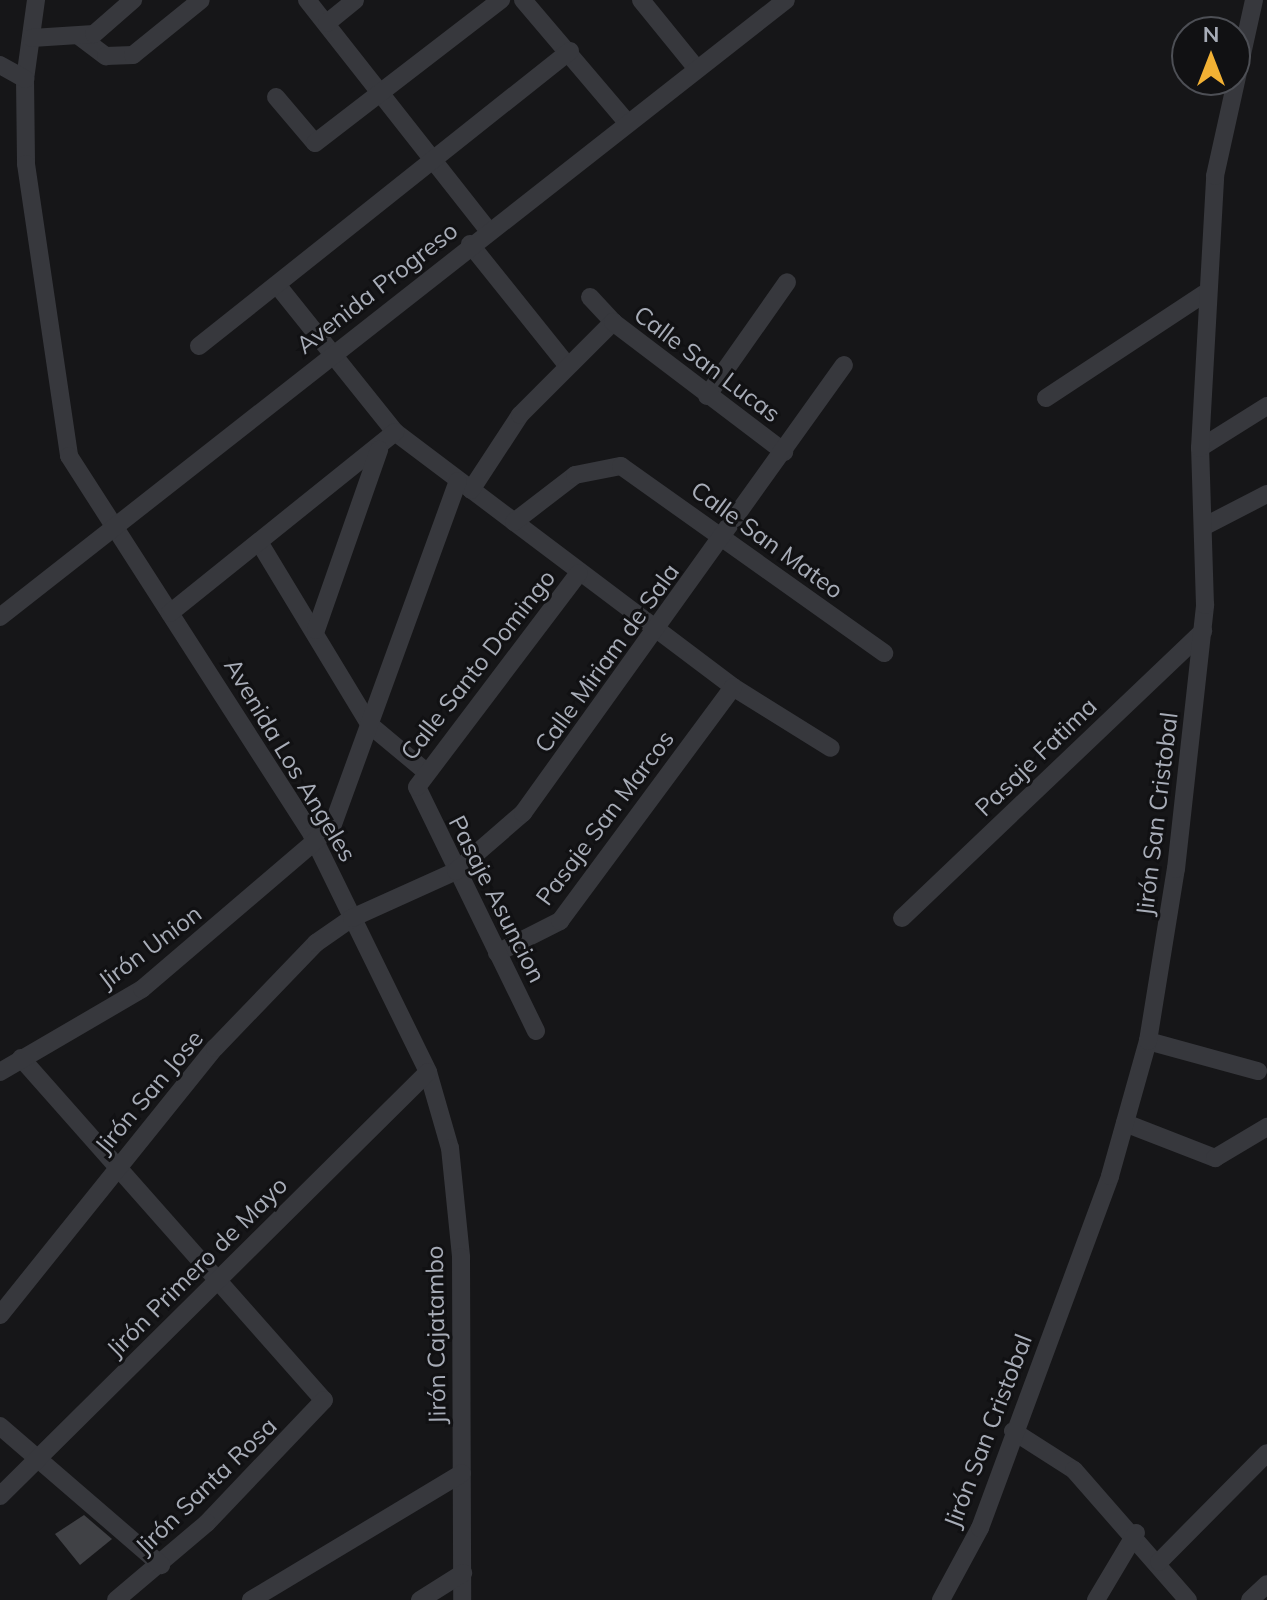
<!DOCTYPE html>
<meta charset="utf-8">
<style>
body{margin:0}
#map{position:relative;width:1267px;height:1600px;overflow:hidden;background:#161618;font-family:Mulish,sans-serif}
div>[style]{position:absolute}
.building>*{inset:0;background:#404145}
.minor>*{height:18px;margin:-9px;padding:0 9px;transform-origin:9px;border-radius:9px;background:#37383d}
span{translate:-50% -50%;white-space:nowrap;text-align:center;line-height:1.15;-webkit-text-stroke:6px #111113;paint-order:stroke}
.street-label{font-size:24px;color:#a8adb8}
.north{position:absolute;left:1171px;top:16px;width:80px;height:80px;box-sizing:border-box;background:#111113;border:2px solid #4d4f55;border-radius:50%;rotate:0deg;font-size:22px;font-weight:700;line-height:32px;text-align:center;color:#a8adb8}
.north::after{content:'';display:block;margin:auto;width:28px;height:36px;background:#f2b134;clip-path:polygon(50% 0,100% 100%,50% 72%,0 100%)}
</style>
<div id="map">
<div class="building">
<div style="clip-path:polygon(84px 1515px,112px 1539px,80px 1565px,55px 1534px)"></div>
</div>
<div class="minor">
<div style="left:36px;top:0;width:80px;rotate:97.9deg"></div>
<div style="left:25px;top:79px;width:85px;rotate:89.3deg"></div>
<div style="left:26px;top:164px;width:295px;rotate:81.6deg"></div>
<div style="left:69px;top:456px;width:450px;rotate:57.3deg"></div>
<div style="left:312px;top:835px;width:264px;rotate:63.9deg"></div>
<div style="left:428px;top:1072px;width:79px;rotate:73.9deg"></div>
<div style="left:450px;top:1148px;width:110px;rotate:84.2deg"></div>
<div style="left:461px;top:1257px;width:343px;rotate:89.8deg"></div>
<div style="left:307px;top:0;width:294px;rotate:51.8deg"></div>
<div style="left:523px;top:0;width:157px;rotate:49.6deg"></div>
<div style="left:641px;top:0;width:89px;rotate:50.9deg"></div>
<div style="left:327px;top:23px;width:36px;rotate:-39deg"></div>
<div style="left:79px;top:36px;width:34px;rotate:37deg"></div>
<div style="left:106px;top:56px;width:27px;rotate:-2deg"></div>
<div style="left:133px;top:55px;width:87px;rotate:-39deg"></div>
<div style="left:32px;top:38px;width:62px;rotate:-3.7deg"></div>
<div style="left:94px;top:34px;width:52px;rotate:-41.1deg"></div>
<div style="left:0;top:65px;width:29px;rotate:29deg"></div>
<div style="left:276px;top:97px;width:60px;rotate:49.7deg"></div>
<div style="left:315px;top:143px;width:235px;rotate:-37.6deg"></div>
<div style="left:470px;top:244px;width:154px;rotate:51.3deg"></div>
<div style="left:278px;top:286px;width:187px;rotate:51.3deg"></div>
<div style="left:395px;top:432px;width:423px;rotate:37deg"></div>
<div style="left:733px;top:687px;width:115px;rotate:31.9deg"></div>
<div style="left:590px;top:297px;width:34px;rotate:47deg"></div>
<div style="left:199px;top:346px;width:474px;rotate:-38.5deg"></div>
<div style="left:707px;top:396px;width:139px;rotate:-54.9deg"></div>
<div style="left:1046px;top:398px;width:189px;rotate:-33.4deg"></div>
<div style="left:1200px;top:448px;width:79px;rotate:-32.1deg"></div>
<div style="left:471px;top:490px;width:90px;rotate:-56.8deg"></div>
<div style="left:520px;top:415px;width:132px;rotate:-45deg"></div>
<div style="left:613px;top:322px;width:215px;rotate:37.2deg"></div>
<div style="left:514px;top:522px;width:77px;rotate:-37.6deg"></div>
<div style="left:575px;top:475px;width:47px;rotate:-11.1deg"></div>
<div style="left:621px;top:466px;width:323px;rotate:35.4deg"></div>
<div style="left:1203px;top:527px;width:72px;rotate:-27.3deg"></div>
<div style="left:259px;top:542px;width:214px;rotate:58.8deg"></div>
<div style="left:370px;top:725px;width:70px;rotate:39.8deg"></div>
<div style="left:170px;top:613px;width:289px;rotate:-38.8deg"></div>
<div style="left:0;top:617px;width:999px;rotate:-38.13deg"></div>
<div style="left:316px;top:630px;width:191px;rotate:-70.7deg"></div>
<div style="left:902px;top:918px;width:416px;rotate:-43.6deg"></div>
<div style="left:497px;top:953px;width:71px;rotate:-26.9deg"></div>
<div style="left:560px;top:921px;width:291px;rotate:-53.5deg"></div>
<div style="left:536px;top:1031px;width:271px;rotate:-116deg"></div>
<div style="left:417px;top:787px;width:268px;rotate:-52.9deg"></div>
<div style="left:1148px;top:1041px;width:114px;rotate:15.3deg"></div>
<div style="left:21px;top:1058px;width:457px;rotate:48.5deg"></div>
<div style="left:324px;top:1400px;width:170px;rotate:133.6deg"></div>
<div style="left:207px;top:1523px;width:119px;rotate:139.8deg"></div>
<div style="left:0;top:1072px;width:164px;rotate:-30.3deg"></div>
<div style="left:142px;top:989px;width:250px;rotate:-40.5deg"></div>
<div style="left:332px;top:827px;width:368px;rotate:-70deg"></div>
<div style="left:1125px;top:1123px;width:97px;rotate:21.3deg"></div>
<div style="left:1215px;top:1158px;width:61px;rotate:-30.8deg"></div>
<div style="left:0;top:1315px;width:343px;rotate:-51.2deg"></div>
<div style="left:215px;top:1048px;width:146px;rotate:-46.1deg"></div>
<div style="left:316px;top:943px;width:44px;rotate:-34.8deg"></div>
<div style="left:352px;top:918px;width:114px;rotate:-24.3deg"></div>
<div style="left:456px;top:871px;width:89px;rotate:-40.9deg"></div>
<div style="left:523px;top:813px;width:551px;rotate:-54.38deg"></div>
<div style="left:0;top:1426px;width:213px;rotate:40.8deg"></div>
<div style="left:1013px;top:1431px;width:72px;rotate:32.6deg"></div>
<div style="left:1074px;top:1470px;width:173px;rotate:48.8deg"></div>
<div style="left:0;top:1496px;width:602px;rotate:-44.73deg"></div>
<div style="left:1159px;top:1562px;width:153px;rotate:-45.3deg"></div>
<div style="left:251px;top:1600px;width:246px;rotate:-31deg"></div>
<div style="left:420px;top:1600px;width:51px;rotate:-32.1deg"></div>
<div style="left:941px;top:1600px;width:82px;rotate:-61.6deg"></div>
<div style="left:980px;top:1528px;width:375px;rotate:-69.7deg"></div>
<div style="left:1110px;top:1176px;width:140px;rotate:-74.3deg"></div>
<div style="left:1148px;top:1041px;width:174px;rotate:-80.8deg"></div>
<div style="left:1176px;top:869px;width:266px;rotate:-83.7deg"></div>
<div style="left:1205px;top:605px;width:157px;rotate:-91.8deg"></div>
<div style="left:1200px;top:448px;width:272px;rotate:-86.8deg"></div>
<div style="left:1215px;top:176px;width:180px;rotate:-77.5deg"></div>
<div style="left:1096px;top:1600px;width:78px;rotate:-59.2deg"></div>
<div style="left:1250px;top:1600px;width:23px;rotate:-43deg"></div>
</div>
<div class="street-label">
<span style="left:377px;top:288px;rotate:-38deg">Avenida Progreso</span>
<span style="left:707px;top:364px;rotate:37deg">Calle San Lucas</span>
<span style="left:767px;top:540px;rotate:36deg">Calle San Mateo</span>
<span style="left:607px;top:658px;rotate:-54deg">Calle Miriam de Sala</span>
<span style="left:478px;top:665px;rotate:-52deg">Calle Santo Domingo</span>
<span style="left:1036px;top:757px;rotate:-44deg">Pasaje Fatima</span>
<span style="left:290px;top:760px;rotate:59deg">Avenida Los Angeles</span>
<span style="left:1157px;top:814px;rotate:-83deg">Jirón San Cristobal</span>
<span style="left:605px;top:818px;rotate:-53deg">Pasaje San Marcos</span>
<span style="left:497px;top:899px;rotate:63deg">Pasaje Asuncion</span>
<span style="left:150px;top:947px;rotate:-37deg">Jirón Union</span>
<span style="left:149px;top:1092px;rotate:-50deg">Jirón San Jose</span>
<span style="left:197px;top:1267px;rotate:-45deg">Jirón Primero de Mayo</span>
<span style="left:436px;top:1335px;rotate:-91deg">Jirón Cajatambo</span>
<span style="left:988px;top:1431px;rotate:-69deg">Jirón San Cristobal</span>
<span style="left:206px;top:1486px;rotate:-44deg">Jirón Santa Rosa</span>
</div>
<div class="north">N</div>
</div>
